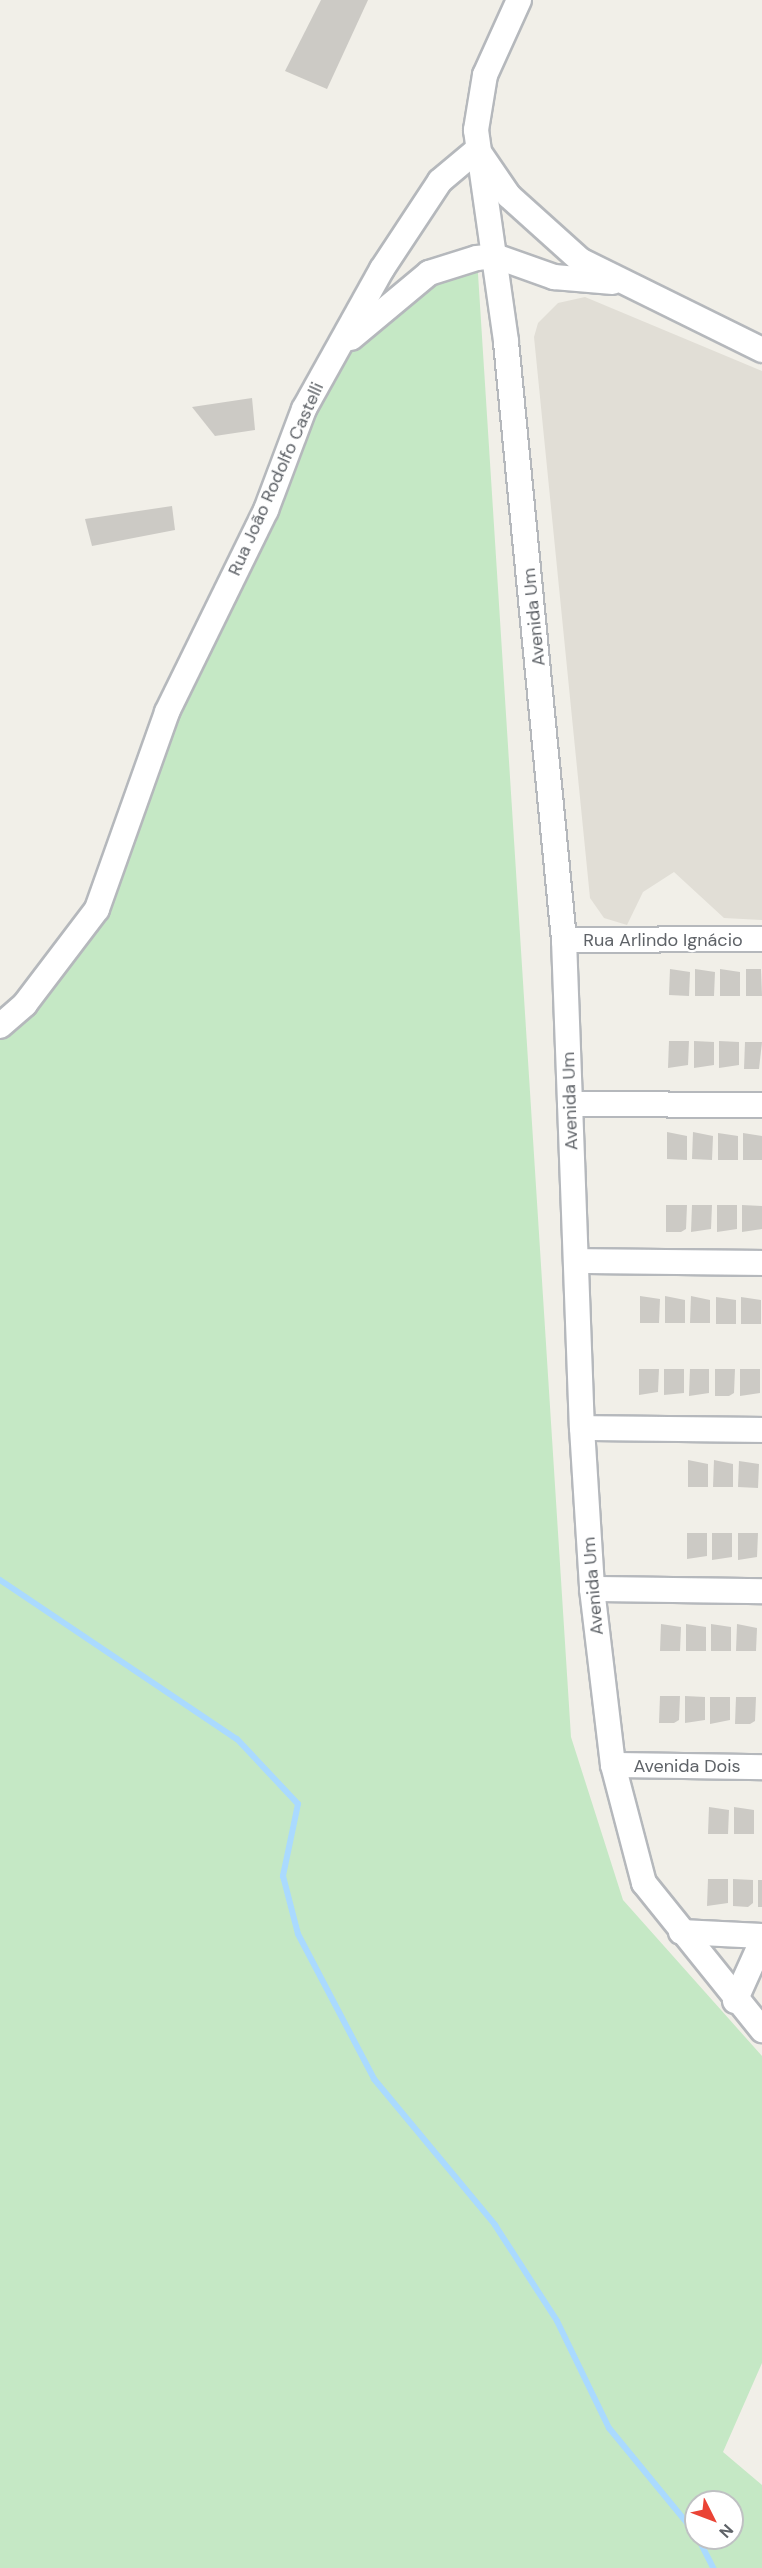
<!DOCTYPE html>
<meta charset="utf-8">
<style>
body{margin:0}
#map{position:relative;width:762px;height:2568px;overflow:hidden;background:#f1efe8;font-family:"DM Sans",sans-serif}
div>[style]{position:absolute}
.education>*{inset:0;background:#e1ded6}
.green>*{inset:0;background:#c5e8c5}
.stream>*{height:6px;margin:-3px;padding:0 3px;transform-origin:3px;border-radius:3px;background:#aadaff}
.building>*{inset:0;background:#cccac5}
.roads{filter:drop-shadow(2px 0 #b5b8bc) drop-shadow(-2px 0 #b5b8bc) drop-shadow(0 2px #b5b8bc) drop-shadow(0 -2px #b5b8bc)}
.minor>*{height:24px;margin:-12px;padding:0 12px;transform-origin:12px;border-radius:12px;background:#fff}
span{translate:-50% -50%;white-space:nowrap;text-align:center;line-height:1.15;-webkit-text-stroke:4.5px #fff;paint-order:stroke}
.street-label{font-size:18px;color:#5f6368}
.north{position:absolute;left:684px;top:2490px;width:60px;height:60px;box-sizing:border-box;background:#fff;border:2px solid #bfc1c3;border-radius:50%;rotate:132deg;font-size:16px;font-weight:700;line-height:24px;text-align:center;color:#5f6368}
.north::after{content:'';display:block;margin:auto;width:21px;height:27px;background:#ea4335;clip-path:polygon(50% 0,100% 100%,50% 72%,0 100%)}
</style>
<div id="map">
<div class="education">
<div style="clip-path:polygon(585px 297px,762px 371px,762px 920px,724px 918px,674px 872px,643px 892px,627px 925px,604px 918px,590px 898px,534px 337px,538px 323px,558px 303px)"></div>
</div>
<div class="green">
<div style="clip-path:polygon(evenodd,477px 258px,571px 1737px,623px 1900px,762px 2056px,762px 2363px,723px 2452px,762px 2485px,762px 2568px,0 2568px,0 1026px,78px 953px,152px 757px,338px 346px,429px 273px,477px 258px,696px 2502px,732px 2502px,732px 2538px,696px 2538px,696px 2502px)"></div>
</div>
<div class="stream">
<div style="left:0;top:1580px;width:285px;rotate:33.9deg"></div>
<div style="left:237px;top:1739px;width:89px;rotate:46.8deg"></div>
<div style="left:298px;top:1804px;width:74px;rotate:101.8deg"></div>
<div style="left:283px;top:1876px;width:60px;rotate:75.5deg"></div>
<div style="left:298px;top:1934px;width:164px;rotate:62.3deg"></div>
<div style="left:374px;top:2079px;width:190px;rotate:50.3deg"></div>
<div style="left:495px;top:2225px;width:114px;rotate:57.1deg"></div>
<div style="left:557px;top:2321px;width:119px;rotate:64.1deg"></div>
<div style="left:609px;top:2428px;width:137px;rotate:50.6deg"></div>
<div style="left:698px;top:2538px;width:34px;rotate:63deg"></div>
</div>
<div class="building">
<div style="clip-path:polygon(321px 0,368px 0,327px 89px,285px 71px)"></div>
<div style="clip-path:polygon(252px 398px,255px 430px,215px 436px,192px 407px)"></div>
<div style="clip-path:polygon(172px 506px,175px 530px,92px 546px,85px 519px)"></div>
<div style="clip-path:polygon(670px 969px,690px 972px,689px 996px,669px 995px)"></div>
<div style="clip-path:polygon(695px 969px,715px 972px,714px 996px,695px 996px)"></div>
<div style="clip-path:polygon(720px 969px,740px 972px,740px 996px,720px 996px)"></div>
<div style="clip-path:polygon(746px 969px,761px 969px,762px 996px,746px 996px)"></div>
<div style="clip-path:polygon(669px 1041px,689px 1041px,688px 1065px,668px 1068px)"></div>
<div style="clip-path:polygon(694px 1041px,714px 1042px,714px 1065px,694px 1068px)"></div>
<div style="clip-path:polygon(719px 1041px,739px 1042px,739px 1065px,719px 1068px)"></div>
<div style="clip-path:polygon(745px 1042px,762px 1042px,759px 1069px,744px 1069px)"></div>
<div style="clip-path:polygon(667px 1132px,687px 1136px,687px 1160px,667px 1159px)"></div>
<div style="clip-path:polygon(693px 1132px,713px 1136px,712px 1160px,692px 1159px)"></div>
<div style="clip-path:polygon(718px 1133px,738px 1136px,738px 1160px,718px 1160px)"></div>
<div style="clip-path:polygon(743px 1133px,762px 1136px,762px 1160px,743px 1160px)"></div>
<div style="clip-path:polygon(666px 1205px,687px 1205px,686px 1229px,681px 1232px,666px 1232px)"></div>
<div style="clip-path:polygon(692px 1205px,712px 1205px,711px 1229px,691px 1232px)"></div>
<div style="clip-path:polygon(717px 1205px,737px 1205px,737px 1229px,717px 1232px)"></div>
<div style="clip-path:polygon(742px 1205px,762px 1206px,762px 1229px,742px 1232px)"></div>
<div style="clip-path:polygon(640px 1296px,660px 1299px,659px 1323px,640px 1323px)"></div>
<div style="clip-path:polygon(665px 1296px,685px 1300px,685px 1323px,665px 1323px)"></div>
<div style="clip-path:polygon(691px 1296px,710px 1300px,710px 1323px,690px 1323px)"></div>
<div style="clip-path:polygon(716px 1297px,736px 1300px,736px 1324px,716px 1324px)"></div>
<div style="clip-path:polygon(741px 1297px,761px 1300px,761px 1324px,741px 1324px)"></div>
<div style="clip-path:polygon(639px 1369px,659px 1369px,658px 1392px,639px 1395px)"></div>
<div style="clip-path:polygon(664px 1369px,684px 1369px,684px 1393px,664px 1395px)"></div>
<div style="clip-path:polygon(690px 1369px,709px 1369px,709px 1393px,689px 1396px)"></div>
<div style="clip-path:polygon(715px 1369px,735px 1369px,734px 1393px,729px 1396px,715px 1396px)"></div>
<div style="clip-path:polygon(740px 1369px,760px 1369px,760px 1393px,740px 1396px)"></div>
<div style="clip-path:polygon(688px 1460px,708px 1464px,708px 1487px,688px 1487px)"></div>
<div style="clip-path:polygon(714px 1460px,733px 1464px,733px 1487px,713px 1487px)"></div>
<div style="clip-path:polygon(739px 1461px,759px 1464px,758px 1488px,738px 1487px)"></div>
<div style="clip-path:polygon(687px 1533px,707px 1533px,707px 1556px,687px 1559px)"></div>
<div style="clip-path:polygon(712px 1533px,732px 1533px,732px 1557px,712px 1560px)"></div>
<div style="clip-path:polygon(738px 1533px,758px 1533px,757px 1557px,738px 1560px)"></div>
<div style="clip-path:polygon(661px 1624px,681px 1627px,680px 1651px,660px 1651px)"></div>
<div style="clip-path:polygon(686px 1624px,706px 1627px,706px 1651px,686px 1651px)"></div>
<div style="clip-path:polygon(711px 1624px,731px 1627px,731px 1651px,711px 1651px)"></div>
<div style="clip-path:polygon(737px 1624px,757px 1628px,756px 1651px,736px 1651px)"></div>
<div style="clip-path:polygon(660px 1696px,680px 1696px,679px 1720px,674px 1723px,659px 1723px)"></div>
<div style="clip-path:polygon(685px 1696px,705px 1697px,705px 1720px,685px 1723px)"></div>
<div style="clip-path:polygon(710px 1697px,730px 1697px,730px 1720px,710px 1724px)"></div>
<div style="clip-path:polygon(736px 1697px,756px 1697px,755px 1721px,750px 1724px,735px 1724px)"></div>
<div style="clip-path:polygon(709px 1807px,729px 1810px,728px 1834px,708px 1834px)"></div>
<div style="clip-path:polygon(734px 1807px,754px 1810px,754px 1834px,734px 1834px)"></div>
<div style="clip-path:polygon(708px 1879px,728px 1879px,728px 1903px,707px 1906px)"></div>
<div style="clip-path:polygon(733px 1879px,753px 1880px,753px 1903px,748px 1907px,733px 1906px)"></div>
<div style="clip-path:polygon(758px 1880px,762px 1880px,762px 1907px,758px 1907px)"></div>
</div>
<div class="roads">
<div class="minor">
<div style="left:519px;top:0;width:82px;rotate:114.4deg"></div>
<div style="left:485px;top:75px;width:56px;rotate:99.3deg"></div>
<div style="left:476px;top:130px;width:214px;rotate:81.9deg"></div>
<div style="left:506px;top:342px;width:601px;rotate:84.46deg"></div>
<div style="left:564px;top:940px;width:488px;rotate:87.9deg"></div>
<div style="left:582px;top:1428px;width:161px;rotate:86.4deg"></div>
<div style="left:592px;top:1589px;width:177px;rotate:83.2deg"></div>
<div style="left:613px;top:1765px;width:122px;rotate:75.3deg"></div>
<div style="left:644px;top:1883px;width:189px;rotate:51.2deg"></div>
<div style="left:481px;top:155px;width:50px;rotate:55.7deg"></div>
<div style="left:509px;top:196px;width:96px;rotate:42deg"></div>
<div style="left:580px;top:260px;width:203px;rotate:26.3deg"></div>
<div style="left:351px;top:338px;width:102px;rotate:-39.8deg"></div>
<div style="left:429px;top:273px;width:50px;rotate:-17.4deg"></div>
<div style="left:477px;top:258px;width:18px;rotate:-6deg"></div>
<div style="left:495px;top:256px;width:63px;rotate:19.6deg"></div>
<div style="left:554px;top:277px;width:59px;rotate:4.8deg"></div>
<div style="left:564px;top:940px;width:198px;rotate:-0.3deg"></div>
<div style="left:0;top:1026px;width:33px;rotate:-41deg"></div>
<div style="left:25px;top:1004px;width:119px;rotate:-52.8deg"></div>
<div style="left:97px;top:909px;width:209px;rotate:-70.4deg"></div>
<div style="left:167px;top:712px;width:225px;rotate:-63.9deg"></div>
<div style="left:266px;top:510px;width:108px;rotate:-69.4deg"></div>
<div style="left:304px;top:409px;width:160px;rotate:-60.9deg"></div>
<div style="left:382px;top:269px;width:105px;rotate:-56.6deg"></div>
<div style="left:440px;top:181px;width:48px;rotate:-40deg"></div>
<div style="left:570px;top:1104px;width:192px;rotate:0.3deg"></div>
<div style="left:577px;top:1261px;width:185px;rotate:0.6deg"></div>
<div style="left:582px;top:1428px;width:180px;rotate:0.6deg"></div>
<div style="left:592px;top:1589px;width:170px;rotate:0.7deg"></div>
<div style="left:613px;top:1765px;width:149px;rotate:0.8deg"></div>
<div style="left:681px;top:1932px;width:81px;rotate:2.8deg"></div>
<div style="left:735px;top:2001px;width:66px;rotate:-65.8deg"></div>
</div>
</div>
<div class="street-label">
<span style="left:276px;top:479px;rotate:-66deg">Rua João Rodolfo Castelli</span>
<span style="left:534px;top:617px;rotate:-96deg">Avenida Um</span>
<span style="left:663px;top:940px">Rua Arlindo Ignácio</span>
<span style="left:570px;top:1101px;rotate:-92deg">Avenida Um</span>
<span style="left:593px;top:1586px;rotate:-95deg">Avenida Um</span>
<span style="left:687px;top:1766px">Avenida Dois</span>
</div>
<div class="north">N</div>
</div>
